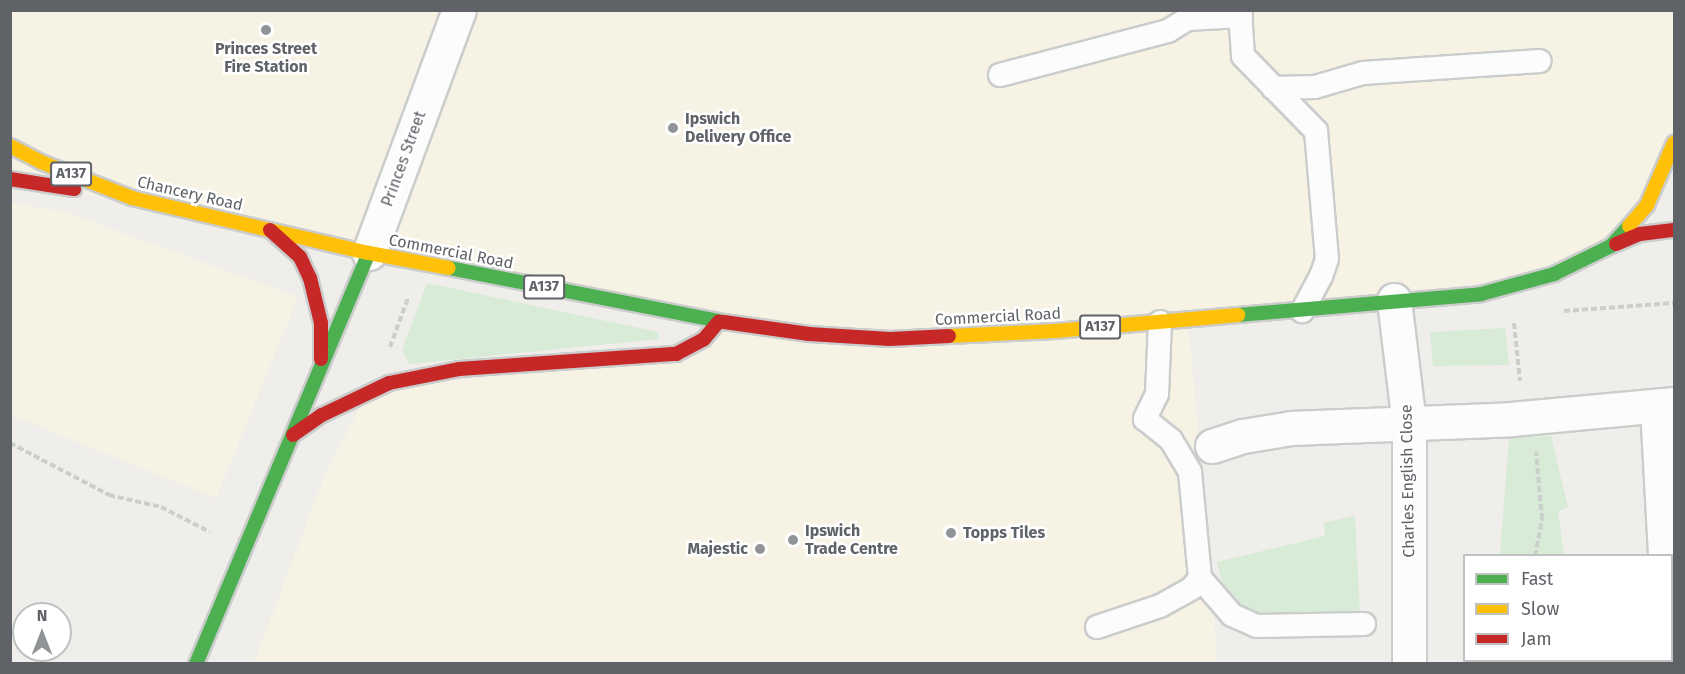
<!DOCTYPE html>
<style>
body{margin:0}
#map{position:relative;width:1685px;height:674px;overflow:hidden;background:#efeeea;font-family:"Fira Sans",sans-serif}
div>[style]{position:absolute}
.commercial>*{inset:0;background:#f7f3e4}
.green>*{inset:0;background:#d8ebd6}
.path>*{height:4px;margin-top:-2px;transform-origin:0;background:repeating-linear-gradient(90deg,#cacfcc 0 6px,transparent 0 9px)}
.roads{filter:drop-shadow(2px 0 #cbcccc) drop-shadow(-2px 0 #cbcccc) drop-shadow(0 2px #cbcccc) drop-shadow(0 -2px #cbcccc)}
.lane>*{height:22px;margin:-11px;padding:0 11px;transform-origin:11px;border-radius:11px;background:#fdfcfc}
.street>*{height:33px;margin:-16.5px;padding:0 16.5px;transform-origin:16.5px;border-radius:16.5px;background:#fdfcfc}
.fast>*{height:14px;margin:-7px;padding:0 7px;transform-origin:7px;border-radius:7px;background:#4caf50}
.slow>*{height:14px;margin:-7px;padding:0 7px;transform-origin:7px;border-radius:7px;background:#ffc107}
.jam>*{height:14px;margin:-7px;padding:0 7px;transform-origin:7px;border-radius:7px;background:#c62828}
.dots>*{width:16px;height:16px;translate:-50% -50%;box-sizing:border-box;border:3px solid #fff;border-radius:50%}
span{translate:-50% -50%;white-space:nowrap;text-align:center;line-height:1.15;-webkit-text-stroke:5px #fff;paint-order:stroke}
.shield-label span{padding:2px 4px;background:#fff;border:2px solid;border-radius:4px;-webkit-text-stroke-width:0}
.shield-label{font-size:15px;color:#5f6368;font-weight:700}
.poi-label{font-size:16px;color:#5f6368;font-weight:700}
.left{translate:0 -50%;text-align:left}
.right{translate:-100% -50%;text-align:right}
.street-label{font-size:16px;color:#5f6368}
.frame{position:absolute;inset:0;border:12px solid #5f6368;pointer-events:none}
.legend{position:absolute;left:1463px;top:554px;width:210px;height:108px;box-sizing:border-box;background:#fff;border:2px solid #bfc1c3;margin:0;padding:8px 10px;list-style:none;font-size:18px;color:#5f6368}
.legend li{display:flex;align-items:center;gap:12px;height:30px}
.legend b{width:30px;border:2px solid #bfc1c3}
.north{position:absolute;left:12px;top:602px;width:60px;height:60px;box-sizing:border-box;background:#fff;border:2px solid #bfc1c3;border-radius:50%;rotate:0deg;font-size:16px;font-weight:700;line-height:24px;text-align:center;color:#5f6368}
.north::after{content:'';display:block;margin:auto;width:21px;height:27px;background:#919496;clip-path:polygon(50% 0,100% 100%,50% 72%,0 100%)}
</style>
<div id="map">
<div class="commercial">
<div style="clip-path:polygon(10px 11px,1674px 11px,1674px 143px,1647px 205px,1554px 274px,1188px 320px,1214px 605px,1216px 663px,254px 663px,325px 475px,368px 391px,676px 354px,719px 321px,11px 179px)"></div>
<div style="clip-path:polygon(10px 203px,62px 211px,298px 297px,216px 498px,11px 415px)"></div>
</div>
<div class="green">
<div style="clip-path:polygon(427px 283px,658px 332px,659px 339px,409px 364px,402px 350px)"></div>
<div style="clip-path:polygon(1505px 328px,1509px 365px,1433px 366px,1430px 332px)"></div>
<div style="clip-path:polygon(1551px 436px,1568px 507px,1558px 512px,1564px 555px,1500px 555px,1509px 438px)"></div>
<div style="clip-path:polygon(1355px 516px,1360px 613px,1254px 615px,1228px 596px,1221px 579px,1217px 562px,1325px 536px,1323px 523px)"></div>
</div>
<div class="path">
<div style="left:1564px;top:311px;width:110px;rotate:-4.2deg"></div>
<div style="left:1514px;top:323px;width:58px;rotate:84.1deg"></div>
<div style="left:390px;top:347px;width:52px;rotate:-69.8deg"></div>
<div style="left:10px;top:443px;width:112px;rotate:27.7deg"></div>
<div style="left:109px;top:495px;width:53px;rotate:13deg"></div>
<div style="left:161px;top:507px;width:55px;rotate:27deg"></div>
<div style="left:1535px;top:556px;width:38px;rotate:-79deg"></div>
<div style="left:1542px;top:519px;width:67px;rotate:-95.1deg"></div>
<div style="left:1540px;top:664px;width:4px;rotate:-90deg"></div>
</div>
<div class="roads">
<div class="lane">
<div style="left:1240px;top:10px;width:46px;rotate:86.3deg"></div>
<div style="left:1243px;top:56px;width:105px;rotate:45.8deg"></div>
<div style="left:1316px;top:131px;width:128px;rotate:85.1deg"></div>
<div style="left:1327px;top:259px;width:18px;rotate:109deg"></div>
<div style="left:1321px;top:276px;width:40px;rotate:118deg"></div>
<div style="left:1000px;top:75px;width:174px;rotate:-14.7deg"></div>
<div style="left:1168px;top:31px;width:22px;rotate:-32deg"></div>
<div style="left:1187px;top:19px;width:54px;rotate:-3.2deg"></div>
<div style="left:1273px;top:88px;width:42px;rotate:-1.4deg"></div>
<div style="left:1315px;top:87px;width:50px;rotate:-16.3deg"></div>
<div style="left:1363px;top:73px;width:177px;rotate:-3.9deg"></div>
<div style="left:1160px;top:322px;width:72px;rotate:92.4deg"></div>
<div style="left:1157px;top:394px;width:28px;rotate:116deg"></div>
<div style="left:1145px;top:419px;width:33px;rotate:39deg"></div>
<div style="left:1171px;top:440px;width:37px;rotate:59deg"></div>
<div style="left:1190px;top:472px;width:106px;rotate:84.6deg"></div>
<div style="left:1200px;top:578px;width:49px;rotate:49.1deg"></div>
<div style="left:1232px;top:615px;width:27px;rotate:24deg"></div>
<div style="left:1257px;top:626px;width:107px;rotate:-1.1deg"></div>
<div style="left:1097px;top:627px;width:66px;rotate:-18.4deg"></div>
<div style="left:1160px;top:606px;width:37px;rotate:-29deg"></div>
<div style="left:1192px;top:588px;width:13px;rotate:-51deg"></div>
</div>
<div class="street">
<div style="left:369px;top:253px;width:259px;rotate:-69.7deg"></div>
<div style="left:1394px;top:300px;width:125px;rotate:83.1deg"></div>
<div style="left:1409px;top:424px;width:240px;rotate:90deg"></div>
<div style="left:1657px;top:406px;width:150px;rotate:86.9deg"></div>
<div style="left:1212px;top:446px;width:33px;rotate:-18deg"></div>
<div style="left:1243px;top:436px;width:49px;rotate:-9.5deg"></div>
<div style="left:1291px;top:428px;width:220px;rotate:-2.3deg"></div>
<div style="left:1511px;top:419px;width:164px;rotate:-5.3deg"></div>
<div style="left:1671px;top:660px;width:4px;rotate:90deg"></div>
</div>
<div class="fast">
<div style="left:449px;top:268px;width:280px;rotate:11.1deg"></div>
<div style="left:1238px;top:315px;width:244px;rotate:-4.9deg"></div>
<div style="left:1481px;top:294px;width:76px;rotate:-15.3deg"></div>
<div style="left:1554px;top:274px;width:64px;rotate:-26.2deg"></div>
<div style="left:1611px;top:246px;width:27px;rotate:-48deg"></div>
<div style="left:196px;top:664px;width:446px;rotate:-67.2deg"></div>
</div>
<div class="slow">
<div style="left:10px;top:146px;width:35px;rotate:27deg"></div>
<div style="left:41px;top:162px;width:98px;rotate:21.6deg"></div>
<div style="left:132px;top:198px;width:243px;rotate:13.1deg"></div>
<div style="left:369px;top:253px;width:81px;rotate:10.6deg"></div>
<div style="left:1629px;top:226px;width:28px;rotate:-49deg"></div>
<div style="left:1647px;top:205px;width:68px;rotate:-66.5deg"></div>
<div style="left:949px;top:336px;width:106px;rotate:-2.7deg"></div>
<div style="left:1055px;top:331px;width:184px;rotate:-5deg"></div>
</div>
<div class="jam">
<div style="left:10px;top:179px;width:65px;rotate:8.9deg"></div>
<div style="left:270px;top:230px;width:40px;rotate:42deg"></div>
<div style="left:300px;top:257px;width:23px;rotate:65deg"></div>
<div style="left:310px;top:278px;width:46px;rotate:76.3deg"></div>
<div style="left:321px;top:323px;width:36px;rotate:90deg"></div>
<div style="left:1616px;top:244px;width:26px;rotate:-23deg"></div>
<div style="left:1640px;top:234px;width:34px;rotate:-7deg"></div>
<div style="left:724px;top:322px;width:86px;rotate:8deg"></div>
<div style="left:809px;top:334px;width:81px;rotate:3.5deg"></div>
<div style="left:890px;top:339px;width:59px;rotate:-2.9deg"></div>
<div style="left:293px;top:435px;width:35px;rotate:-35deg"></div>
<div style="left:322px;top:415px;width:74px;rotate:-25.5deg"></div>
<div style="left:389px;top:383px;width:71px;rotate:-11.3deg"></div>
<div style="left:459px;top:369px;width:218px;rotate:-4deg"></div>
<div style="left:676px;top:354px;width:32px;rotate:-28deg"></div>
<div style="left:704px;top:339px;width:23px;rotate:-50deg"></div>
</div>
</div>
<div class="dots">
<div style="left:266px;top:30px;background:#919496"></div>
<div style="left:673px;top:128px;background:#919496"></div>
<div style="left:951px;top:533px;background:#919496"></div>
<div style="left:793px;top:540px;background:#919496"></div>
<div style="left:760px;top:549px;background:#919496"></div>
</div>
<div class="shield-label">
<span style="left:71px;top:174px">A137</span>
<span style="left:544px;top:287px">A137</span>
<span style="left:1100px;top:327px">A137</span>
</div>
<div class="poi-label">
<span style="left:266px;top:58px">Princes Street<br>Fire Station</span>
<span class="left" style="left:685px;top:128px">Ipswich<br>Delivery Office</span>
<span class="left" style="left:805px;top:540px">Ipswich<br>Trade Centre</span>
<span class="left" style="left:963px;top:533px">Topps Tiles</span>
<span class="right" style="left:748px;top:549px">Majestic</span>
</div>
<div class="street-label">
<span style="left:404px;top:159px;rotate:-70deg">Princes Street</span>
<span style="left:190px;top:194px;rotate:13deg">Chancery Road</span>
<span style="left:451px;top:252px;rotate:11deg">Commercial Road</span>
<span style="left:998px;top:317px;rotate:-3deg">Commercial Road</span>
<span style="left:1408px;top:481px;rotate:-91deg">Charles English Close</span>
</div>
<div class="frame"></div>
<ul class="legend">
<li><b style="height:8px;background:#4caf50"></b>Fast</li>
<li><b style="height:8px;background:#ffc107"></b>Slow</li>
<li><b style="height:8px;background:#c62828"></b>Jam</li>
</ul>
<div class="north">N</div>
</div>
